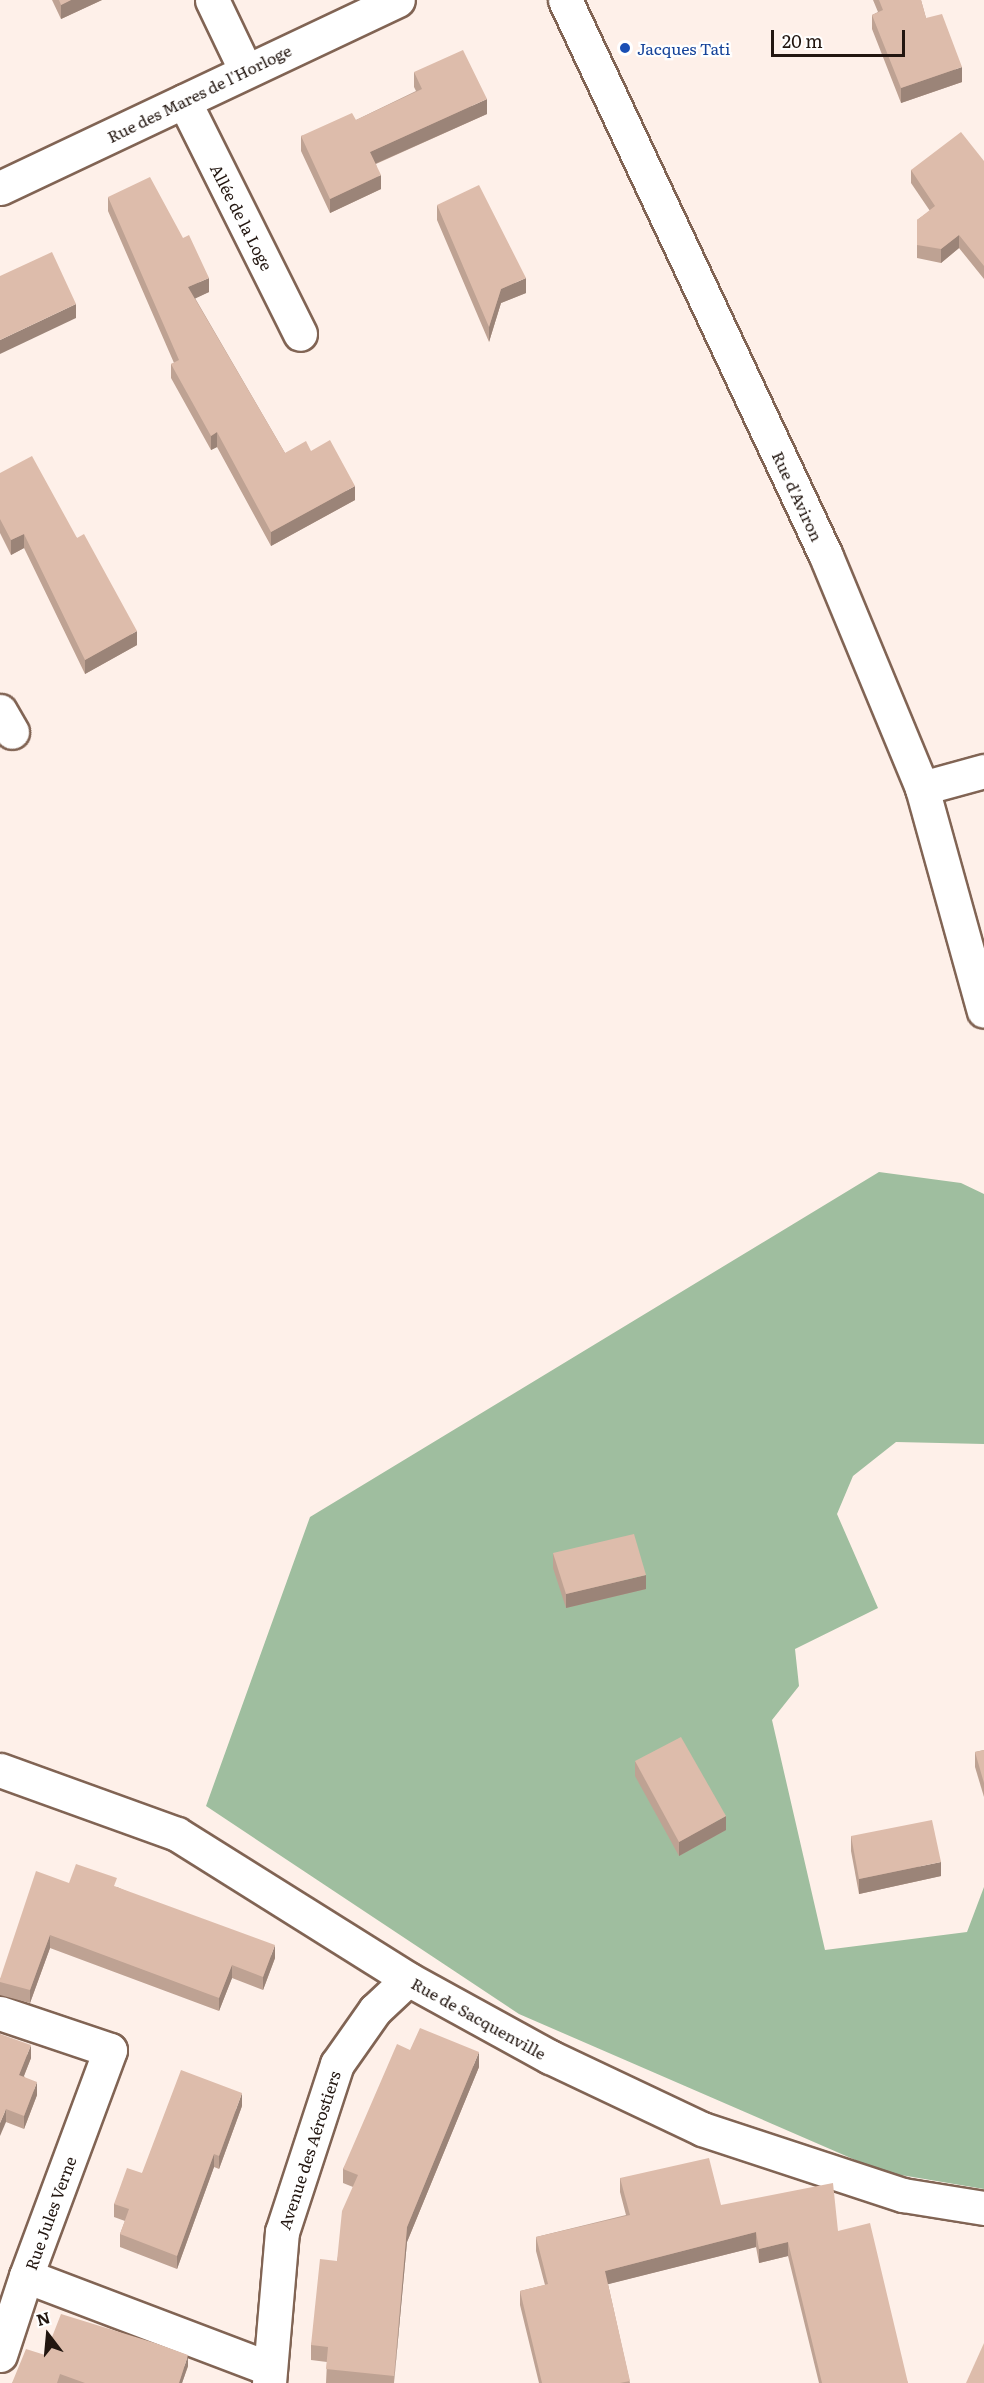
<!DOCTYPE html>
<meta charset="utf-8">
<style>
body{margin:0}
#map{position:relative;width:984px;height:2383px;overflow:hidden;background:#fef0e9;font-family:Literata,serif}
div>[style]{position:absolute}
.forest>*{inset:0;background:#9fbe9f}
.roads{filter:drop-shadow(2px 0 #816454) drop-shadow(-2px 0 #816454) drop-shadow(0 2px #816454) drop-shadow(0 -2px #816454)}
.street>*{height:33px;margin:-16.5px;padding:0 16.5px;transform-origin:16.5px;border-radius:16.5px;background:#fff}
.secondary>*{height:33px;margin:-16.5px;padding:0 16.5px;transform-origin:16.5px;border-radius:16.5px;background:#fff}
.wall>*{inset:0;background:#bea293}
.shaded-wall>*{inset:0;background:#9b8478}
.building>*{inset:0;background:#ddbcab}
.dots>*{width:16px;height:16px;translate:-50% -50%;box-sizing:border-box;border:3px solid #fff;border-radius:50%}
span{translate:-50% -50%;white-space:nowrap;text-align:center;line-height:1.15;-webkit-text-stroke:4.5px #fff;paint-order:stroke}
.transit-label{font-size:16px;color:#164399}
.left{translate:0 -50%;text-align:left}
.street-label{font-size:16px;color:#221610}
.north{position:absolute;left:18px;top:2305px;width:60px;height:60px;-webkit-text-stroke:4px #fff;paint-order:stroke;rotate:344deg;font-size:16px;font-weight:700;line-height:24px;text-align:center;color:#221610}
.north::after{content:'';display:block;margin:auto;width:21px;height:27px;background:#221610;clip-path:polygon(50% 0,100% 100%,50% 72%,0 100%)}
.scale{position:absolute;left:771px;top:30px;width:134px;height:27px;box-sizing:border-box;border:3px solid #221610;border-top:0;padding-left:8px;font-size:18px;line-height:21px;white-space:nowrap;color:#221610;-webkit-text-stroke:4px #fff;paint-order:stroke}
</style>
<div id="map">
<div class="forest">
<div style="clip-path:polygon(879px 1172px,961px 1183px,984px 1194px,984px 1444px,896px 1442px,853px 1476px,837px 1514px,878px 1608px,795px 1649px,799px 1686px,772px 1720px,825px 1950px,967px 1932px,984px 1887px,984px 2189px,883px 2172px,519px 2014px,206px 1806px,310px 1517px)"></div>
</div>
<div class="roads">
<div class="street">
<div style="left:212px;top:0;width:76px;rotate:64.4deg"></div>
<div style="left:184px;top:101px;width:260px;rotate:63.5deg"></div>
<div style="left:0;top:188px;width:440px;rotate:-25.3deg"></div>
<div style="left:0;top:711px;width:24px;rotate:60deg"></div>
<div style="left:922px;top:788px;width:64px;rotate:-15.3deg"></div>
<div style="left:0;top:1770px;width:188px;rotate:19.9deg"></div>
<div style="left:177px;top:1834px;width:273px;rotate:32.1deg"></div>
<div style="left:408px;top:1979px;width:162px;rotate:28.8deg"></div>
<div style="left:550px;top:2057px;width:168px;rotate:25.3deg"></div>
<div style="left:702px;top:2129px;width:212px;rotate:18.2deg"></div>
<div style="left:903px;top:2195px;width:82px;rotate:9.1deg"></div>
<div style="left:0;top:2013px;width:116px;rotate:18.6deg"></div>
<div style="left:110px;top:2050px;width:241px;rotate:110.4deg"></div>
<div style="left:26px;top:2276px;width:259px;rotate:20.8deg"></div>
<div style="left:0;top:2355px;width:83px;rotate:-71.8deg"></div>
<div style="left:269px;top:2383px;width:152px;rotate:-85.1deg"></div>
<div style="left:282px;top:2232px;width:177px;rotate:-71.9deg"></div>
<div style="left:337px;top:2064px;width:66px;rotate:-54.9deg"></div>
<div style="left:375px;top:2010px;width:45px;rotate:-43.2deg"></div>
</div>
<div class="secondary">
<div style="left:565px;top:0;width:614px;rotate:64.85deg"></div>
<div style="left:826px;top:556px;width:251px;rotate:67.5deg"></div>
<div style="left:922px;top:788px;width:231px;rotate:74.5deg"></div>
</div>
</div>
<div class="wall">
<div style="clip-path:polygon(52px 0,102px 0,61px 19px)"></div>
<div style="clip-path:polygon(873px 0,921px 0,926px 18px,962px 82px,901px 103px,872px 29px,872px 15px,878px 12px)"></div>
<div style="clip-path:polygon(414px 72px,487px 114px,376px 164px,381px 189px,330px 213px,301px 151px,301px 136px,356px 120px,416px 91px,414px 87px)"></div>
<div style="clip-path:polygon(984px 161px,984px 279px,959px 248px,941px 263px,917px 258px,917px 220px,930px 211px,911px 183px,911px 170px)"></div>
<div style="clip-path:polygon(108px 197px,209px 292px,195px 298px,285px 453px,311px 451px,355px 500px,271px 546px,217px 447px,211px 450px,171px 378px,171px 364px,174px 363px,108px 211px)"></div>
<div style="clip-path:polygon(437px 205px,526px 293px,501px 303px,489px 342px,437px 220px)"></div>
<div style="clip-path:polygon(0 473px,77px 538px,137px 645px,85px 674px,24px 548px,11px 555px,0 533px)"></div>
<div style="clip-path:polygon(553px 1553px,646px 1589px,566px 1608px,553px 1568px)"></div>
<div style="clip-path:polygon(984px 1750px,984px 1797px,975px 1767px,975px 1752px)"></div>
<div style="clip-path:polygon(635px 1761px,726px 1830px,679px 1856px,635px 1776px)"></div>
<div style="clip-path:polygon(851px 1836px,941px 1876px,859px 1894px,851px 1851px)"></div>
<div style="clip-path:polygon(69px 1883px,117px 1887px,275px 1958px,263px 1990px,232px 1978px,219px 2011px,50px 1948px,30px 2003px,0 1995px,0 1979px)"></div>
<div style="clip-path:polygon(0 2034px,31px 2058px,24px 2076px,37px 2095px,24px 2129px,6px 2122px)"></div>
<div style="clip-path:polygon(410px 2050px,479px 2067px,407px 2242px,394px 2383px,326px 2383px,327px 2362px,311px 2360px,311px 2345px,337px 2261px,353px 2187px,343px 2183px,343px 2169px)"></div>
<div style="clip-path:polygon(242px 2106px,219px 2169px,214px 2167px,177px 2269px,120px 2247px,120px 2234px,125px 2221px,114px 2217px,114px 2204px,142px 2173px)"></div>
<div style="clip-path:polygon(620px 2178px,721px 2205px,838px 2231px,908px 2383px,819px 2383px,788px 2256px,759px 2263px,756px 2247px,608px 2284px,630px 2383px,539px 2383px,520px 2305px,520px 2291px,545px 2285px,536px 2251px,536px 2237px,626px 2215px,620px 2192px)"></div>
<div style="clip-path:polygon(45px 2355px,188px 2366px,182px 2383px,12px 2383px)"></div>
</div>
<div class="shaded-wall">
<div style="clip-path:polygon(71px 0,102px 0,61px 19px,61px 5px)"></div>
<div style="clip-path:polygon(962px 67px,962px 82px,901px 103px,901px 88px)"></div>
<div style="clip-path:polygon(487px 99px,487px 114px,370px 166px,370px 152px)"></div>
<div style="clip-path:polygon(381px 175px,381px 189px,330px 213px,330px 199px)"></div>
<div style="clip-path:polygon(959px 235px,959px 248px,941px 263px,941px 249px)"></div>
<div style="clip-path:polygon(209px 278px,209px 292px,188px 302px,188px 287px)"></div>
<div style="clip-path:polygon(526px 278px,526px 293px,501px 303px,489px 342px,489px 327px,501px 289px)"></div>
<div style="clip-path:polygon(76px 304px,76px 318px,0 354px,0 340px)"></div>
<div style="clip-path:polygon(217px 432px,217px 447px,211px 450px,211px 436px)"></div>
<div style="clip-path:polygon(355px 486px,355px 500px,271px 546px,271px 532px)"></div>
<div style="clip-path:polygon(24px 534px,24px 548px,11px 555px,11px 540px)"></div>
<div style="clip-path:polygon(137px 631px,137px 645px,85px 674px,85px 660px)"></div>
<div style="clip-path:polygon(646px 1575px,646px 1589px,566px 1608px,566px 1594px)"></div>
<div style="clip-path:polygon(726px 1816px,726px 1830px,679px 1856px,679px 1842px)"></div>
<div style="clip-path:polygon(941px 1862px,941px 1876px,859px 1894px,859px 1879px)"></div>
<div style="clip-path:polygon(50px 1935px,50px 1948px,30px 2003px,30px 1990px)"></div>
<div style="clip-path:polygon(275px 1945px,275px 1958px,263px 1990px,263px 1977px)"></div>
<div style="clip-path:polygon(232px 1965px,232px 1978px,219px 2011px,219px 1998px)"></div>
<div style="clip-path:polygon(31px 2045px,31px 2058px,19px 2088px,19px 2075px)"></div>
<div style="clip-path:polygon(479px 2052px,479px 2067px,407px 2242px,394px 2383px,407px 2227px)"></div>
<div style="clip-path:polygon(37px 2082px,37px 2095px,24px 2129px,24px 2116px)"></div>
<div style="clip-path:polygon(242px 2093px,242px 2106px,219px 2169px,219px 2156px)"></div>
<div style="clip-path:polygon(6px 2109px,6px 2122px,0 2136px,0 2123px)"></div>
<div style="clip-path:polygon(214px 2154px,214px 2167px,177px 2269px,177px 2256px)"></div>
<div style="clip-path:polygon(756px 2232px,756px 2247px,605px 2285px,605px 2271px)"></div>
<div style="clip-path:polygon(788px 2242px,788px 2256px,759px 2263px,759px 2249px)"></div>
<div style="clip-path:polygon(188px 2355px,188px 2366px,182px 2383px,179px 2383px)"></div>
</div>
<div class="building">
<div style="clip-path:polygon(59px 0,71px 0,61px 5px)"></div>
<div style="clip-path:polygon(879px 0,921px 0,926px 18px,942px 14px,962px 67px,901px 88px,872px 15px,883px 10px)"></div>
<div style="clip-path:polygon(463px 50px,487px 99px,370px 152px,381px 175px,330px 199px,301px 136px,352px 113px,356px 120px,422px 89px,414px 72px)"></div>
<div style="clip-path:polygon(961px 132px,984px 161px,984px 266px,959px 235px,941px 249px,917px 245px,917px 220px,935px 206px,911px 170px)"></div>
<div style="clip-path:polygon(150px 177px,183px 238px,189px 235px,209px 278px,188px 287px,285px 453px,306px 441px,311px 451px,330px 440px,355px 486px,271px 532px,217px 432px,211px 436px,171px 364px,179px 360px,108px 197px)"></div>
<div style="clip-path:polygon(479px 185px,526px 278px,501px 289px,489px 327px,437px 205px)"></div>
<div style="clip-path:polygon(52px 252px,76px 304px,0 340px,0 276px)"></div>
<div style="clip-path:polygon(32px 456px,77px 538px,84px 534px,137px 631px,85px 660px,24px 534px,11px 540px,0 519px,0 473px)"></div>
<div style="clip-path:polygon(634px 1534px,646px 1575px,566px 1594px,553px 1553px)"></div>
<div style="clip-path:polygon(681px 1737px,726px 1816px,679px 1842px,635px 1761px)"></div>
<div style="clip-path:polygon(984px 1750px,984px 1783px,975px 1752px)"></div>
<div style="clip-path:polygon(932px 1820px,941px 1862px,859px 1879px,851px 1836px)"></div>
<div style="clip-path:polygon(76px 1864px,117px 1878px,114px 1886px,275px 1945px,263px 1977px,232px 1965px,219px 1998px,50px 1935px,30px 1990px,0 1982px,0 1979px,36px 1871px,69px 1883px)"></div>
<div style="clip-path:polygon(420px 2028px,479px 2052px,407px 2227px,394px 2376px,326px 2369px,328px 2347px,311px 2345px,320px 2259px,337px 2261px,342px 2211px,358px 2175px,343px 2169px,397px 2044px,410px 2050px)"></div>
<div style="clip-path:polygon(0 2034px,31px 2045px,19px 2075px,37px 2082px,24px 2116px,6px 2109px,0 2123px)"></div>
<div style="clip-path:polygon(181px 2070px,242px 2093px,219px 2156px,214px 2154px,177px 2256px,120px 2234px,129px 2209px,114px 2204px,127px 2168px,142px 2173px)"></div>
<div style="clip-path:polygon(709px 2158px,721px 2205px,833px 2183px,838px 2231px,870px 2223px,908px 2383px,822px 2383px,788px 2242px,759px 2249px,756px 2232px,605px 2271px,630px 2381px,620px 2383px,542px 2383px,520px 2291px,548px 2284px,536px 2237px,630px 2215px,620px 2178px)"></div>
<div style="clip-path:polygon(61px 2314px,155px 2343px,188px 2355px,179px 2383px,85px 2383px,60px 2374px,57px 2383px,12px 2383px,26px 2349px,45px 2355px)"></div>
<div style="clip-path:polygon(984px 2343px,984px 2383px,966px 2383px)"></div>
</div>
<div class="dots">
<div style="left:625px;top:48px;background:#1a4fb4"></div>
</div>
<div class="transit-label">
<span class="left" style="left:637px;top:48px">Jacques Tati</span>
</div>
<div class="street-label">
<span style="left:199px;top:93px;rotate:-26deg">Rue des Mares de l'Horloge</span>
<span style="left:242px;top:217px;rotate:63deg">Allée de la Loge</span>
<span style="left:798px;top:496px;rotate:65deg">Rue d'Aviron</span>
<span style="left:479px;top:2018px;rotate:29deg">Rue de Sacquenville</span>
<span style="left:309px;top:2150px;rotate:-72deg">Avenue des Aérostiers</span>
<span style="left:50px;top:2213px;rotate:-70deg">Rue Jules Verne</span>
</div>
<div class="north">N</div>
<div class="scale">20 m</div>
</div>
